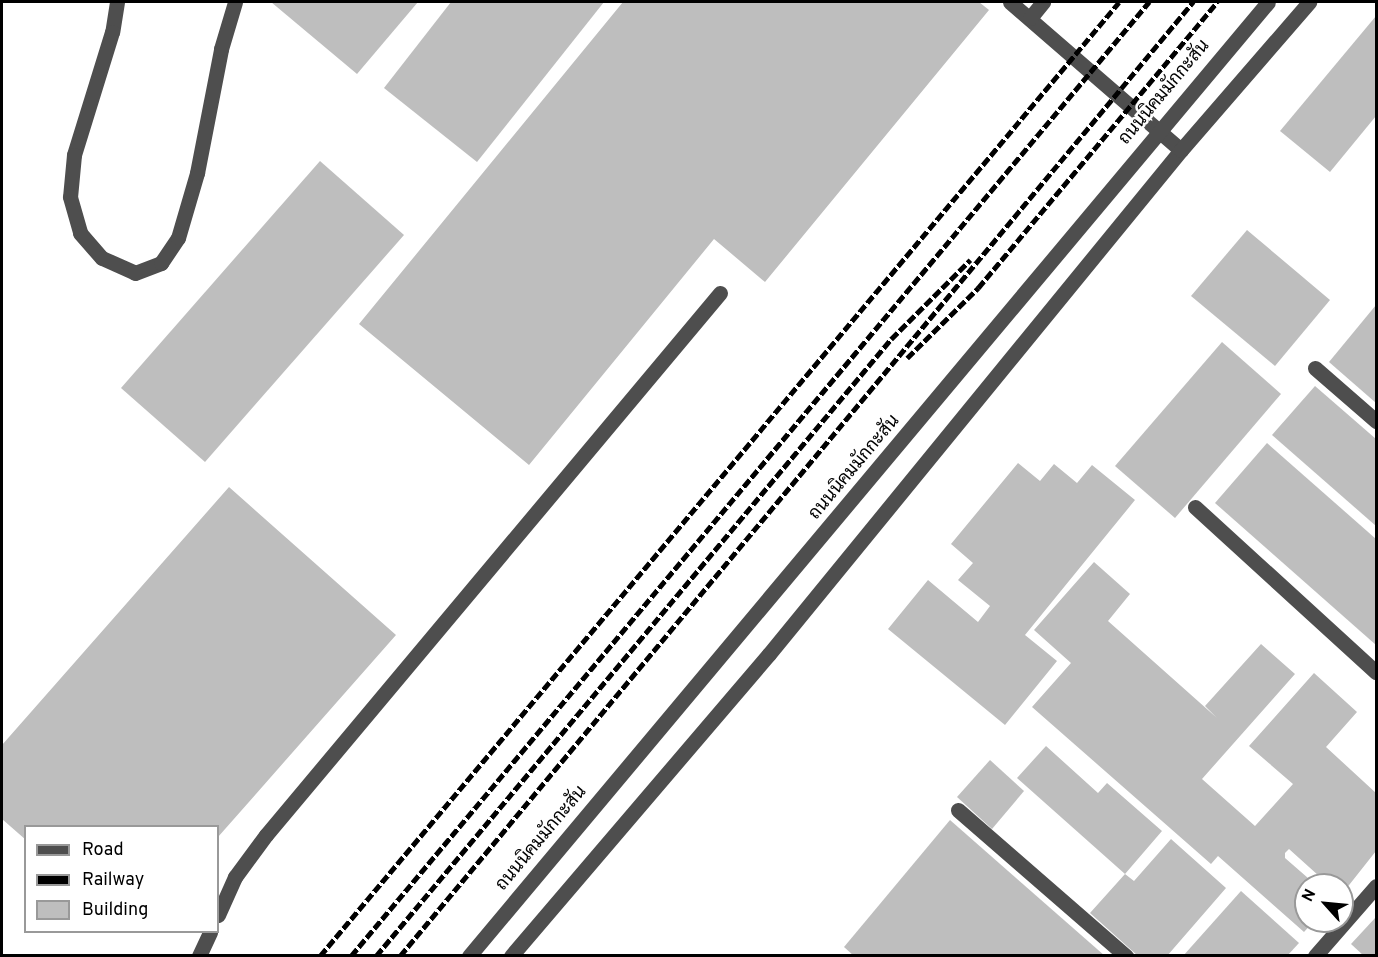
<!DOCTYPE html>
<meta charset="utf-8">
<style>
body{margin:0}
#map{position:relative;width:1378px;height:957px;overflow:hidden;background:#fff;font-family:Overpass,Sarabun,sans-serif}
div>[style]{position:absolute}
.building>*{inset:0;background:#bebebe}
.minor>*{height:15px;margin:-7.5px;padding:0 7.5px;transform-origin:7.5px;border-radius:7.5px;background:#4e4e4e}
.rail>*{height:4.5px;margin-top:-2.25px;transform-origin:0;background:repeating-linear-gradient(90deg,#000 0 9px,transparent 0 12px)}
span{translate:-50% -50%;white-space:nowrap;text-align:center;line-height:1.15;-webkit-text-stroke:5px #fff;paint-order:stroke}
.street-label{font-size:18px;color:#000}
.frame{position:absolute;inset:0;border:3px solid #000;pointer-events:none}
.legend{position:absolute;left:24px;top:825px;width:195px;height:108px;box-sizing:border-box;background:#fff;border:2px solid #999;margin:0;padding:8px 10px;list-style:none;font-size:18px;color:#000}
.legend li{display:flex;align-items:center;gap:12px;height:30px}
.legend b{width:30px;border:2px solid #999}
.north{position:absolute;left:1294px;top:873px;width:60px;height:60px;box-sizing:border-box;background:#fff;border:2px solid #999;border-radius:50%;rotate:297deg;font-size:16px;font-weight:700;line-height:24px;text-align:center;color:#000}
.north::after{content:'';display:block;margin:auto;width:21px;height:27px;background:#000;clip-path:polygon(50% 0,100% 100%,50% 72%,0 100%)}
</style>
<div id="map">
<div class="building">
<div style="clip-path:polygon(271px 2px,418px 2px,357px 74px)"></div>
<div style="clip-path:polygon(451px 2px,604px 2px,477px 162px,384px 88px)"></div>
<div style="clip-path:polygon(623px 2px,979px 2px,989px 10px,765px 282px,714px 239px,529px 465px,359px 324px)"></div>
<div style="clip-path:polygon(1376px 16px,1376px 116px,1330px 172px,1280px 131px)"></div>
<div style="clip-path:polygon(320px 161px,404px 235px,205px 462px,121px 388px)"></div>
<div style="clip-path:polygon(1247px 230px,1330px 300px,1275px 366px,1191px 296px)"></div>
<div style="clip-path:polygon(1376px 305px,1376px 403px,1329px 362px)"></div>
<div style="clip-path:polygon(1222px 342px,1281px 394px,1175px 518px,1115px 466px)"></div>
<div style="clip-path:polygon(1315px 386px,1376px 439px,1376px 526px,1272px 435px)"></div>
<div style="clip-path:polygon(1267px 443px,1376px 539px,1376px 645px,1215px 503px)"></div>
<div style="clip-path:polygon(1018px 463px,1040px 481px,1054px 464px,1077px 483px,1092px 465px,1135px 500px,1025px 635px,1057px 661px,1005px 725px,888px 629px,928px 580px,978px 622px,990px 606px,958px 580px,973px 563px,951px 544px)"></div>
<div style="clip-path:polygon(229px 487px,396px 635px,218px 837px,218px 826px,26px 826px,26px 840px,2px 819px,2px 745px)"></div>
<div style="clip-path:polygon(1094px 562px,1130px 594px,1108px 621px,1217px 718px,1205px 706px,1261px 644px,1295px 674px,1202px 779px,1255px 826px,1293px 784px,1249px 746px,1314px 673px,1357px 712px,1326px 747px,1376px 793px,1376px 851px,1342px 894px,1342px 885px,1329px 885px,1289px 849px,1285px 853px,1285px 858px,1316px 885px,1306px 885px,1306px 921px,1314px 921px,1304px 932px,1218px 856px,1211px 864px,1032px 707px,1071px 663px,1034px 630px)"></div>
<div style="clip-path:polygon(1046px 746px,1098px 793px,1107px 783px,1162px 831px,1125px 874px,1017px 778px)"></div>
<div style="clip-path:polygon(990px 760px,1024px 791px,992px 829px,957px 797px)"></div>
<div style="clip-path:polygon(950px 820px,1105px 956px,854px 956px,844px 947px)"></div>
<div style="clip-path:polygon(1171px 839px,1226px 888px,1167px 956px,1138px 956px,1090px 913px,1125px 874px,1134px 881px)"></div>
<div style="clip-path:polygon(1241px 891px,1299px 943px,1287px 956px,1183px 956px)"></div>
<div style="clip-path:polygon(1376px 917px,1376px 956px,1364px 956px,1351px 944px)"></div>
</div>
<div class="minor">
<div style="left:117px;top:2px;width:30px;rotate:99deg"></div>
<div style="left:112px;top:32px;width:129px;rotate:107.2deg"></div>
<div style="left:74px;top:155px;width:42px;rotate:95.4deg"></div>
<div style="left:70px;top:197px;width:37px;rotate:74deg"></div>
<div style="left:80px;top:233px;width:33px;rotate:49deg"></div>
<div style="left:102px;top:258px;width:36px;rotate:24deg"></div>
<div style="left:135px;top:273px;width:28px;rotate:-21deg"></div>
<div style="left:161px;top:263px;width:30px;rotate:-56deg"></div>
<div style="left:178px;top:238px;width:68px;rotate:-73.7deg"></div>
<div style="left:197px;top:173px;width:126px;rotate:-79deg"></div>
<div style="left:221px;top:49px;width:49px;rotate:-73.4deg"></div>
<div style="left:1010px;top:2px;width:226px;rotate:40.9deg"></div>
<div style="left:1030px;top:18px;width:21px;rotate:-51deg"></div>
<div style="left:1315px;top:368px;width:81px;rotate:41deg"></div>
<div style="left:1195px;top:507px;width:245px;rotate:42.4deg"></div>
<div style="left:958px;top:810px;width:223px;rotate:41deg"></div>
<div style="left:218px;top:915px;width:42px;rotate:-65.9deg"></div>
<div style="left:235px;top:877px;width:52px;rotate:-53.6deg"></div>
<div style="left:266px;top:835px;width:707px;rotate:-50.05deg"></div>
<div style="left:199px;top:956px;width:26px;rotate:-65deg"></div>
<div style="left:469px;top:956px;width:1244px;rotate:-50.05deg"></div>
<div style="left:511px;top:956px;width:397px;rotate:-49.5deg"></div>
<div style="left:769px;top:654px;width:651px;rotate:-50.74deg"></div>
<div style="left:1181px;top:150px;width:196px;rotate:-49.1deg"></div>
<div style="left:1315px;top:956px;width:93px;rotate:-48.9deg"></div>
</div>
<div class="rail">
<div style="left:907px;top:358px;width:100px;rotate:-44.6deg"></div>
<div style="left:978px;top:288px;width:373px;rotate:-50.1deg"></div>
<div style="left:320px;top:956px;width:1244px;rotate:-50.05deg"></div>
<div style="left:351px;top:956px;width:1244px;rotate:-50.09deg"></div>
<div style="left:376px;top:956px;width:804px;rotate:-50.15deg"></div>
<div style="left:891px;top:339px;width:112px;rotate:-45deg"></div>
<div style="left:400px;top:956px;width:1241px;rotate:-50.27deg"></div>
</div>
<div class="street-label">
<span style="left:1165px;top:93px;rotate:-50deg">ถนนนิคมมักกะสัน</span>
<span style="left:855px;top:468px;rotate:-50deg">ถนนนิคมมักกะสัน</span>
<span style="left:542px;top:839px;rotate:-50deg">ถนนนิคมมักกะสัน</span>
</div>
<div class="frame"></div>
<ul class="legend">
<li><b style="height:8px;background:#4e4e4e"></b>Road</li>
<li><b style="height:8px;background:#000"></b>Railway</li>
<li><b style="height:16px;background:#bebebe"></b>Building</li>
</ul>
<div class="north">N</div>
</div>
